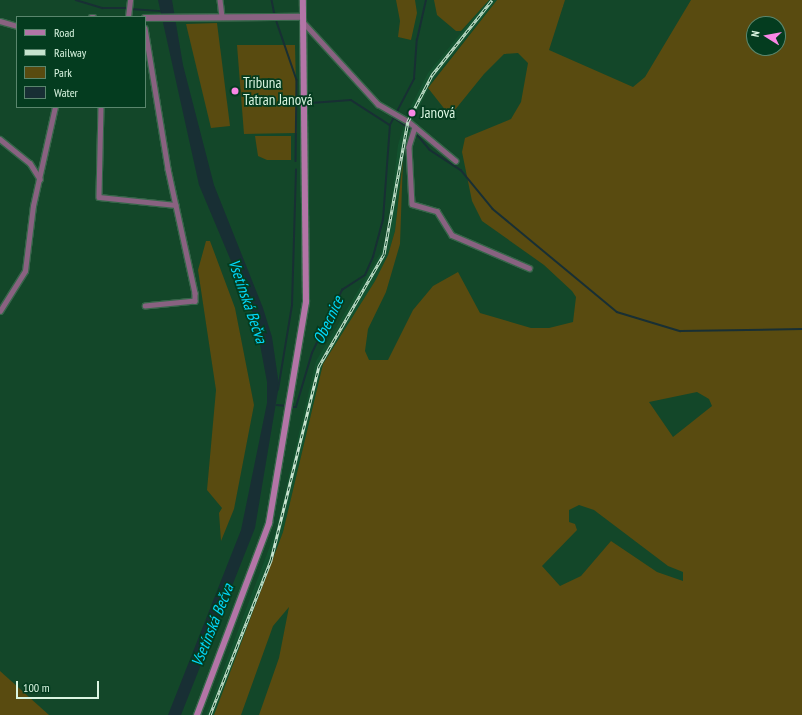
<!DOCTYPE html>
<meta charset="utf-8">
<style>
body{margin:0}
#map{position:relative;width:802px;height:715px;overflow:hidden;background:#134729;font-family:"PT Sans Narrow",sans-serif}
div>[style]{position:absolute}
.built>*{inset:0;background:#13512e}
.green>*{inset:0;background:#594b10}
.water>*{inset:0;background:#182f34}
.stream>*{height:1.5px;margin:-0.75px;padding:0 0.75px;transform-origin:0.75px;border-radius:0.75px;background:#182f34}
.roads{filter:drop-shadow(1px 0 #37664a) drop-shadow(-1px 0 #37664a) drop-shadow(0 1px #37664a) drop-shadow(0 -1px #37664a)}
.minor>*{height:4.5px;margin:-2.25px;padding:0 2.25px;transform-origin:2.25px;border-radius:2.25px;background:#896281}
.tertiary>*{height:5.5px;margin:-2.75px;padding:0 2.75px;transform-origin:2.75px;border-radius:2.75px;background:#896281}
.secondary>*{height:6px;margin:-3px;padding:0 3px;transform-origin:3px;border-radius:3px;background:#b375a7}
.rail>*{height:3px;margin-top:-1.5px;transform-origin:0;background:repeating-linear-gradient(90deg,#043c1f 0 4.5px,#c6e3ce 0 9px);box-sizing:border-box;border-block:1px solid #c6e3ce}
.dots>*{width:11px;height:11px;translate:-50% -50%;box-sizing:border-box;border:2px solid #043c1f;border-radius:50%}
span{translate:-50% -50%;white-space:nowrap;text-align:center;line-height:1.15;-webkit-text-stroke:3.5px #043c1f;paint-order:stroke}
.poi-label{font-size:15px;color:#daf5e1}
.left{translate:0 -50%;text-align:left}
.water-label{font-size:16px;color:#02d9fb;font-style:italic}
.legend{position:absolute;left:16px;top:16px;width:130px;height:92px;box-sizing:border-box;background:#043c1f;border:1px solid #5a866d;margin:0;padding:5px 7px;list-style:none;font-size:12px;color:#daf5e1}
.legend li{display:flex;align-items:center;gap:8px;height:20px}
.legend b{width:20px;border:1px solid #5a866d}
.north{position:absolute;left:746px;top:16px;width:40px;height:40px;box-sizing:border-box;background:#043c1f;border:1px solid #5a866d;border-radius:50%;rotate:281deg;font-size:11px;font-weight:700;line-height:16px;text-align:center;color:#daf5e1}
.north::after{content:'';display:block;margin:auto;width:14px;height:18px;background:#fa87e6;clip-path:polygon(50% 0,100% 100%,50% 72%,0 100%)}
.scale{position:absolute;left:16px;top:681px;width:83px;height:18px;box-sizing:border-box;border:2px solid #daf5e1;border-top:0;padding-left:5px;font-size:12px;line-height:14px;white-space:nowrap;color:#daf5e1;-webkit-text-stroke:3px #043c1f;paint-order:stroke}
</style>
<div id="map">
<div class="built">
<div style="clip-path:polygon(488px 0,497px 0,435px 77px,415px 115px,405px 146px,395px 231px,388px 255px,375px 281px,323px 364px,283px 532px,220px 701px,214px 715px,206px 715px,276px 530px,316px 361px,381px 252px,388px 230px,398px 145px,408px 112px,428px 73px)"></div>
</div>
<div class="green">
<div style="clip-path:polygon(396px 0,415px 0,417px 13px,411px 40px,398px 37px,400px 21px)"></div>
<div style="clip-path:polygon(434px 0,489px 0,461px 31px,456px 31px,437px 15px)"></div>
<div style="clip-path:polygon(evenodd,497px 0,565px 0,549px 50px,633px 87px,645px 77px,691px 0,802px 0,802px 715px,259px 715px,279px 658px,289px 607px,273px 626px,241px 715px,214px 715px,283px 532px,323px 364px,375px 281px,388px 255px,395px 231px,403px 159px,400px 244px,386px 292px,368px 329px,365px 351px,369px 360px,388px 360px,413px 310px,433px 286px,458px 272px,480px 313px,531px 328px,549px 328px,573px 322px,576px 297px,572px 291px,544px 265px,482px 221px,472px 201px,462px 152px,465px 138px,511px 119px,521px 102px,528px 63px,518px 53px,504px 54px,484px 74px,450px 116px,428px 88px,497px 0,754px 24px,778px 24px,778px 48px,754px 48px,754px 24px,497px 0,697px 392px,709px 399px,712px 406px,673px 437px,649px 402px,697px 392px,497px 0,579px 505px,594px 510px,668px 566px,683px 572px,683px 581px,657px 572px,611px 541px,581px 576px,560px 586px,542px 566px,577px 530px,575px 524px,569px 522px,569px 510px,579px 505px)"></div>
<div style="clip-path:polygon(217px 23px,230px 126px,211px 128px,186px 24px)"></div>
<div style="clip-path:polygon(237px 45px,295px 45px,297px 133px,244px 134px)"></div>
<div style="clip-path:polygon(255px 136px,291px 136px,291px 160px,267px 160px,258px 156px)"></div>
<div style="clip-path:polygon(206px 241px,210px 241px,235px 308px,254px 405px,234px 509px,221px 541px,219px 513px,222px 508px,207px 490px,216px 390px,198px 270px)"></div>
<div style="clip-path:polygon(0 671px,49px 715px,0 715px)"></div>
</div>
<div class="water">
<div style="clip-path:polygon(158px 0,172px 0,183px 65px,214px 185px,263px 308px,272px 337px,279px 385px,255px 528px,181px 715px,168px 715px,241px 530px,267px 403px,267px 382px,255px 318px,199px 185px)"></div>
</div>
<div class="stream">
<div style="left:76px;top:0;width:28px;rotate:17deg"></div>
<div style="left:103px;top:8px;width:24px"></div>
<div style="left:272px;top:0;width:16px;rotate:79deg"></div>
<div style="left:131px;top:9px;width:30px;rotate:4deg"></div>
<div style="left:277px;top:22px;width:61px;rotate:71deg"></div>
<div style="left:297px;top:80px;width:81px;rotate:90.7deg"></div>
<div style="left:311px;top:103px;width:40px;rotate:-4.3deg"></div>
<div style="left:351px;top:100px;width:46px;rotate:32.7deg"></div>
<div style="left:393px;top:117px;width:23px;rotate:34deg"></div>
<div style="left:415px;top:132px;width:23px;rotate:50deg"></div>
<div style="left:430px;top:150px;width:37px;rotate:33deg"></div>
<div style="left:461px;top:170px;width:50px;rotate:50.6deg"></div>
<div style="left:493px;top:209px;width:161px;rotate:39.7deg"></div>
<div style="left:617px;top:312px;width:66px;rotate:16.8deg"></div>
<div style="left:680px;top:331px;width:122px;rotate:-0.9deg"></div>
<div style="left:278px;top:390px;width:86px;rotate:-80.6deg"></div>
<div style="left:292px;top:305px;width:135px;rotate:-88.3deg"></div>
<div style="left:277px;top:405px;width:10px;rotate:6deg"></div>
<div style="left:291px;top:407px;width:5px"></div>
<div style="left:296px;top:407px;width:56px;rotate:-73.5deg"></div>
<div style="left:312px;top:353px;width:70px;rotate:-64.5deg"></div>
<div style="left:342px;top:290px;width:27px;rotate:-33deg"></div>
<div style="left:365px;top:275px;width:20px;rotate:-66deg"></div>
<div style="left:373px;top:257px;width:38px;rotate:-75deg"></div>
<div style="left:383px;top:220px;width:95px;rotate:-85.8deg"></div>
<div style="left:390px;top:125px;width:52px;rotate:-62.4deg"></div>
<div style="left:414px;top:79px;width:39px;rotate:-86deg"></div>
<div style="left:417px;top:40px;width:41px;rotate:-77.3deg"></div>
</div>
<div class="roads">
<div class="minor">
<div style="left:220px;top:0;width:17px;rotate:83deg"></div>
<div style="left:91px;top:17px;width:3px"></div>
<div style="left:128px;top:17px;width:17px;rotate:-83deg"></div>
<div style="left:0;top:21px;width:18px;rotate:16deg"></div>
<div style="left:304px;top:23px;width:110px;rotate:47.6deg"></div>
<div style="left:378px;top:104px;width:34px;rotate:30deg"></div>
<div style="left:408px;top:121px;width:62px;rotate:39.8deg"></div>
<div style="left:145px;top:28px;width:143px;rotate:80.7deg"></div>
<div style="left:168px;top:169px;width:127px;rotate:77.7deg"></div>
<div style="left:195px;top:293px;width:8px;rotate:90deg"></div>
<div style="left:195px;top:301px;width:50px;rotate:174.3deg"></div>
<div style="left:101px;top:107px;width:90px;rotate:91.3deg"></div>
<div style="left:99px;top:197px;width:77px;rotate:5.9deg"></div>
<div style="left:415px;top:127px;width:21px;rotate:107deg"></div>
<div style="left:409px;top:147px;width:57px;rotate:87deg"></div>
<div style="left:412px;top:204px;width:26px;rotate:16deg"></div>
<div style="left:437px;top:211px;width:28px;rotate:58deg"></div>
<div style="left:452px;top:235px;width:84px;rotate:23.2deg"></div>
<div style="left:0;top:139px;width:38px;rotate:39deg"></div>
<div style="left:30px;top:163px;width:19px;rotate:58deg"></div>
<div style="left:0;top:311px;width:47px;rotate:-58deg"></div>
<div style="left:25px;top:271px;width:65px;rotate:-83deg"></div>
<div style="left:33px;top:206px;width:101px;rotate:-77.5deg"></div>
</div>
<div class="tertiary">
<div style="left:145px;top:18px;width:158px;rotate:-0.4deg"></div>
</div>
<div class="secondary">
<div style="left:197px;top:715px;width:205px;rotate:-69.4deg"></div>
<div style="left:269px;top:523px;width:224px;rotate:-80.5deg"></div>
<div style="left:306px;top:302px;width:302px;rotate:-90.6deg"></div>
</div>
</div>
<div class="rail">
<div style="left:210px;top:715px;width:167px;rotate:-68.5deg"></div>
<div style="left:271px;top:560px;width:200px;rotate:-76.1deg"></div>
<div style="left:319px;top:366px;width:129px;rotate:-59.9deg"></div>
<div style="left:384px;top:254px;width:135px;rotate:-79.8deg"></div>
<div style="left:408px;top:121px;width:52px;rotate:-62.4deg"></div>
<div style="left:432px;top:75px;width:96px;rotate:-51.3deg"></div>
</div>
<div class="dots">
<div style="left:235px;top:91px;background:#fa87e6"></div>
<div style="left:412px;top:113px;background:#fa87e6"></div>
</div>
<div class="poi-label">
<span class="left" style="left:243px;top:91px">Tribuna<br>Tatran Janová</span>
<span class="left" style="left:421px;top:113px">Janová</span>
</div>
<div class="water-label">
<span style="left:248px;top:301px;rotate:71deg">Vsetínská Bečva</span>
<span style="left:328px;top:320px;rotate:-65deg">Obecnice</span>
<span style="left:212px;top:625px;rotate:-68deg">Vsetínská Bečva</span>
</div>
<ul class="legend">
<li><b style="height:5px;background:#b375a7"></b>Road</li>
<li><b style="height:5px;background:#c6e3ce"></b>Railway</li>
<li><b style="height:11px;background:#594b10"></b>Park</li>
<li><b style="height:11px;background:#182f34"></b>Water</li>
</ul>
<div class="north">N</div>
<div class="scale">100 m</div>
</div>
